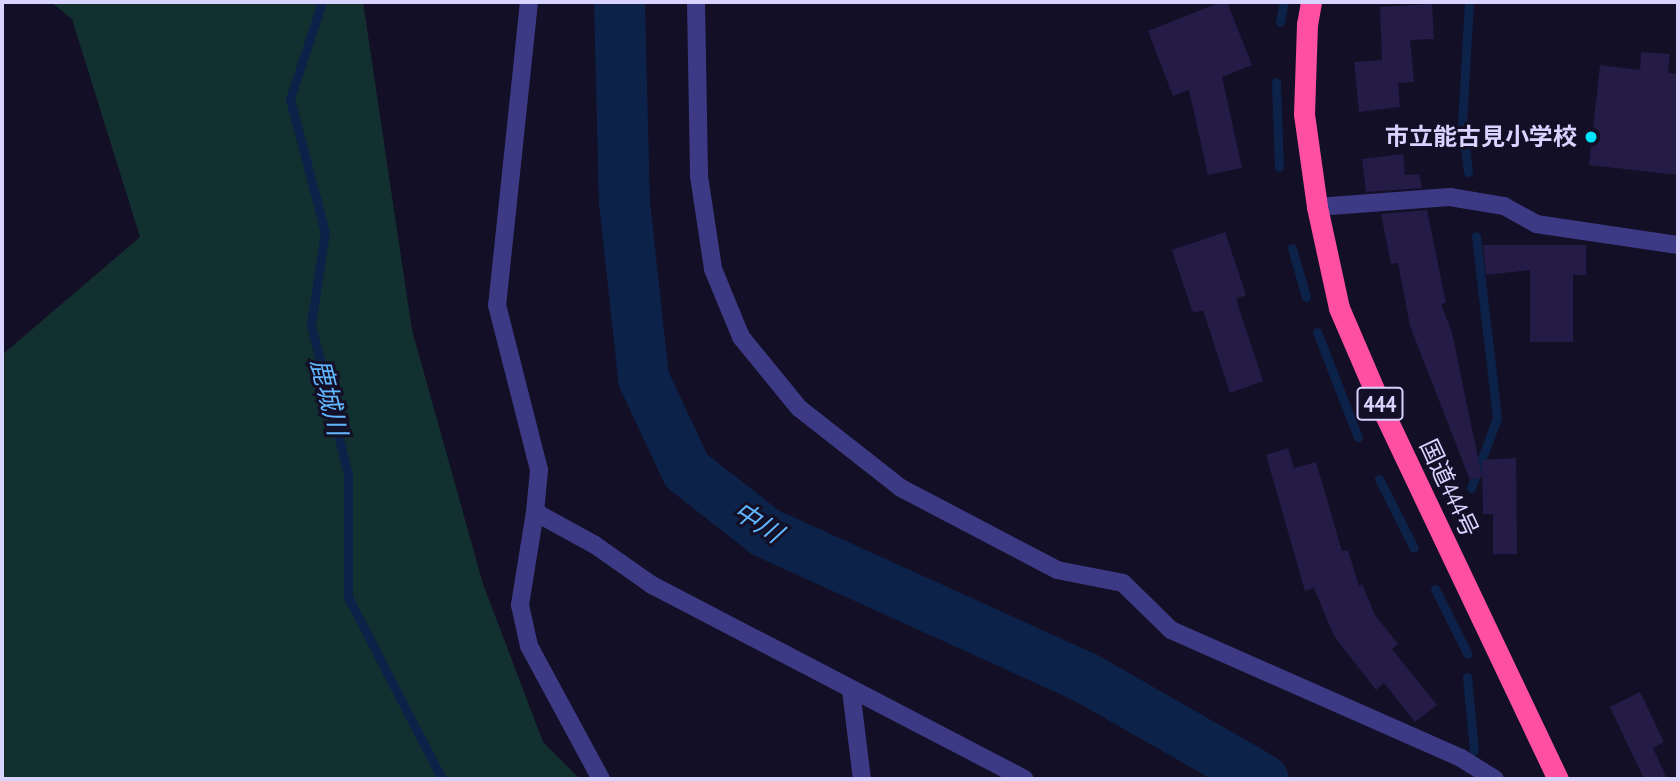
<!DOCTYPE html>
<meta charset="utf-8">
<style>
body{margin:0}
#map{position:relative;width:1680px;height:781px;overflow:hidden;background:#130f26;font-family:"PT Sans Narrow","Noto Sans JP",sans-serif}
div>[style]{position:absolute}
.green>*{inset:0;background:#12302f}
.stream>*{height:9px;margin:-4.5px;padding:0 4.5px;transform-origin:4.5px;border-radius:4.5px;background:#0c2248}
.river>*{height:51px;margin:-25.5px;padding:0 25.5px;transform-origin:25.5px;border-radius:25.5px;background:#0c2248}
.building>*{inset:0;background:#241b47}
.minor>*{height:18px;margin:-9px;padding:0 9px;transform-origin:9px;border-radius:9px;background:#3d3a85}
.highway>*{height:21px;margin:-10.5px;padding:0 10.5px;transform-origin:10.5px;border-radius:10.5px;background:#ff4fa3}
.dots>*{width:19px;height:19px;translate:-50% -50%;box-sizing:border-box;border:4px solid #130f26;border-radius:50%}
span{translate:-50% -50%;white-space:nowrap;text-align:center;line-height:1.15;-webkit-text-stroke:6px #130f26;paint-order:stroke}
.shield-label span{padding:2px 5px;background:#130f26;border:2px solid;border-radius:5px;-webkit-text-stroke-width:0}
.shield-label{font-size:23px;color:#d9d4ff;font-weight:700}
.poi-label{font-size:24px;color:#d9d4ff;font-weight:700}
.right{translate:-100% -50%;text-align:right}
.street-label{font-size:24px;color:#d9d4ff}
.water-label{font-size:26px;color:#62b6ff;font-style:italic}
.frame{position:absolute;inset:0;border:4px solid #d9d4ff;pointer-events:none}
</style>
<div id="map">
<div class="green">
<div style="clip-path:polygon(51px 2px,363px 2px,412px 330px,483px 584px,543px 742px,580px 779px,2px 779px,2px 355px,140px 237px,72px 19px)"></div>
</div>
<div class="stream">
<div style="left:322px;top:2px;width:102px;rotate:108.3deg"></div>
<div style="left:290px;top:99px;width:138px;rotate:75.3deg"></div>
<div style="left:325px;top:232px;width:94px;rotate:98.6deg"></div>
<div style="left:311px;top:325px;width:154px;rotate:76.1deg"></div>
<div style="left:348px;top:474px;width:123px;rotate:90deg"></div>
<div style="left:348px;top:597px;width:205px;rotate:62.7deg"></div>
<div style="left:1280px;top:22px;width:20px;rotate:-79deg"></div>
<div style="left:1276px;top:82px;width:85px;rotate:88deg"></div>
<div style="left:1468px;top:172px;width:49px;rotate:-97deg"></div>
<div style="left:1462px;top:123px;width:121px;rotate:-86.7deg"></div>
<div style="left:1292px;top:248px;width:51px;rotate:74.1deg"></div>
<div style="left:1317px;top:332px;width:113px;rotate:68.7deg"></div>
<div style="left:1379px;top:479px;width:77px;rotate:63.1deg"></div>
<div style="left:1471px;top:488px;width:75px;rotate:-69.6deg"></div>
<div style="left:1497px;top:418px;width:183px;rotate:-96.6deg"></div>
<div style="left:1435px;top:589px;width:72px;rotate:63.4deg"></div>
<div style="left:1467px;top:677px;width:74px;rotate:84.6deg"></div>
</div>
<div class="river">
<div style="left:619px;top:2px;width:200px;rotate:88.6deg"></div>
<div style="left:624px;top:202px;width:177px;rotate:83.8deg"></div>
<div style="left:643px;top:378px;width:102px;rotate:64.9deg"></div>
<div style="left:686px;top:470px;width:100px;rotate:38.1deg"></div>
<div style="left:765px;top:532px;width:349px;rotate:24.4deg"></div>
<div style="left:1083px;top:676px;width:207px;rotate:29.8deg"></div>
</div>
<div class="building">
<div style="clip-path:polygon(1221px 2px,1227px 2px,1252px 65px,1222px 77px,1242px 168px,1208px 175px,1189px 90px,1173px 96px,1148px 31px)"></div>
<div style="clip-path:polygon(1432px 4px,1434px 39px,1410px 40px,1414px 82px,1398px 83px,1400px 107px,1359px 112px,1354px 62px,1382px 60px,1380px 7px)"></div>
<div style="clip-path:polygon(1641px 52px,1670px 54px,1668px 73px,1678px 74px,1678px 175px,1589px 165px,1600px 65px,1640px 70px)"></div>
<div style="clip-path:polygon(1403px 154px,1405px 175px,1419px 174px,1422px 188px,1366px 192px,1362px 159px)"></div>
<div style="clip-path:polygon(1427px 210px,1446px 303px,1441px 304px,1452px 333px,1482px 477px,1470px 480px,1410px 326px,1398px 263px,1391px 264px,1381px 214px)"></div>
<div style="clip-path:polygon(1225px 232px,1246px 295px,1236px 299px,1263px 381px,1230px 393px,1203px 310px,1193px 313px,1172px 250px)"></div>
<div style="clip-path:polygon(1483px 245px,1586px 245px,1586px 275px,1573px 275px,1573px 342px,1530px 342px,1530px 270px,1486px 275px)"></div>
<div style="clip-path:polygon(1288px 448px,1294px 468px,1316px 462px,1342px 551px,1348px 550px,1359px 586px,1362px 584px,1375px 615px,1398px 644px,1392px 649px,1437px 705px,1415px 722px,1384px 683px,1376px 690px,1334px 636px,1314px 588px,1305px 591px,1266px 455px)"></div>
<div style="clip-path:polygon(1516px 458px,1517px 554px,1493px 554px,1493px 514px,1483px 514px,1482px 460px)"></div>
<div style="clip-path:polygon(1640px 692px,1664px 742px,1653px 748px,1667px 779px,1644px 779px,1610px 707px)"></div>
</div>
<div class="minor">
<div style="left:529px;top:2px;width:305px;rotate:96deg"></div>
<div style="left:497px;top:305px;width:170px;rotate:75.7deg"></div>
<div style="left:539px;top:470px;width:42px;rotate:95.4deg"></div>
<div style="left:535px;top:512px;width:68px;rotate:28.8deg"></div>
<div style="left:595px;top:545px;width:70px;rotate:35.1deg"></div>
<div style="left:652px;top:585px;width:420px;rotate:27.5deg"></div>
<div style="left:696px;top:2px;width:174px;rotate:89deg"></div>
<div style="left:699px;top:176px;width:94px;rotate:81.4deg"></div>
<div style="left:713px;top:269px;width:74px;rotate:67.6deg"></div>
<div style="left:741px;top:337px;width:92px;rotate:50.8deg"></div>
<div style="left:799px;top:408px;width:130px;rotate:38.1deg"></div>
<div style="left:901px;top:488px;width:176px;rotate:27.7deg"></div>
<div style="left:1057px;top:570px;width:67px;rotate:11.1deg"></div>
<div style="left:1123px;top:583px;width:67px;rotate:44.4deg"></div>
<div style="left:1171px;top:630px;width:317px;rotate:23.8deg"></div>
<div style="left:1461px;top:758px;width:40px;rotate:32deg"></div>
<div style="left:1317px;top:207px;width:133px;rotate:-4.3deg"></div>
<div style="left:1450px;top:197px;width:55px;rotate:9.5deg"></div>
<div style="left:1504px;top:206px;width:37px;rotate:29deg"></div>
<div style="left:1536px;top:224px;width:144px;rotate:8.4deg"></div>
<div style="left:535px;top:512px;width:94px;rotate:99.2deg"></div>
<div style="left:520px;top:605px;width:42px;rotate:77.6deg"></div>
<div style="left:529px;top:646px;width:151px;rotate:61.6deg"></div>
<div style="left:851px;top:690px;width:90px;rotate:83deg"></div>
</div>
<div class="highway">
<div style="left:1311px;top:2px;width:22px;rotate:100deg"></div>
<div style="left:1307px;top:24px;width:90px;rotate:91.9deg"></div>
<div style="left:1304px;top:114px;width:94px;rotate:82deg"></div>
<div style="left:1317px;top:207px;width:103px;rotate:77.7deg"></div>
<div style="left:1339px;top:308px;width:116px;rotate:66.7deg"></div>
<div style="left:1385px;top:415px;width:403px;rotate:64.6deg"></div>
</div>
<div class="dots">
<div style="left:1591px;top:137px;background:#00e5ff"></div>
</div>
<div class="shield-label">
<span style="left:1380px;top:404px">444</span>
</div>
<div class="poi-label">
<span class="right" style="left:1577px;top:137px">市立能古見小学校</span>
</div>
<div class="street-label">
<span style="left:1449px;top:488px;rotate:65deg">国道444号</span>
</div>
<div class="water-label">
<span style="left:329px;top:397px;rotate:76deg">鹿城川</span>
<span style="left:758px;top:522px;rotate:33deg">中川</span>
</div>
<div class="frame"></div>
</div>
